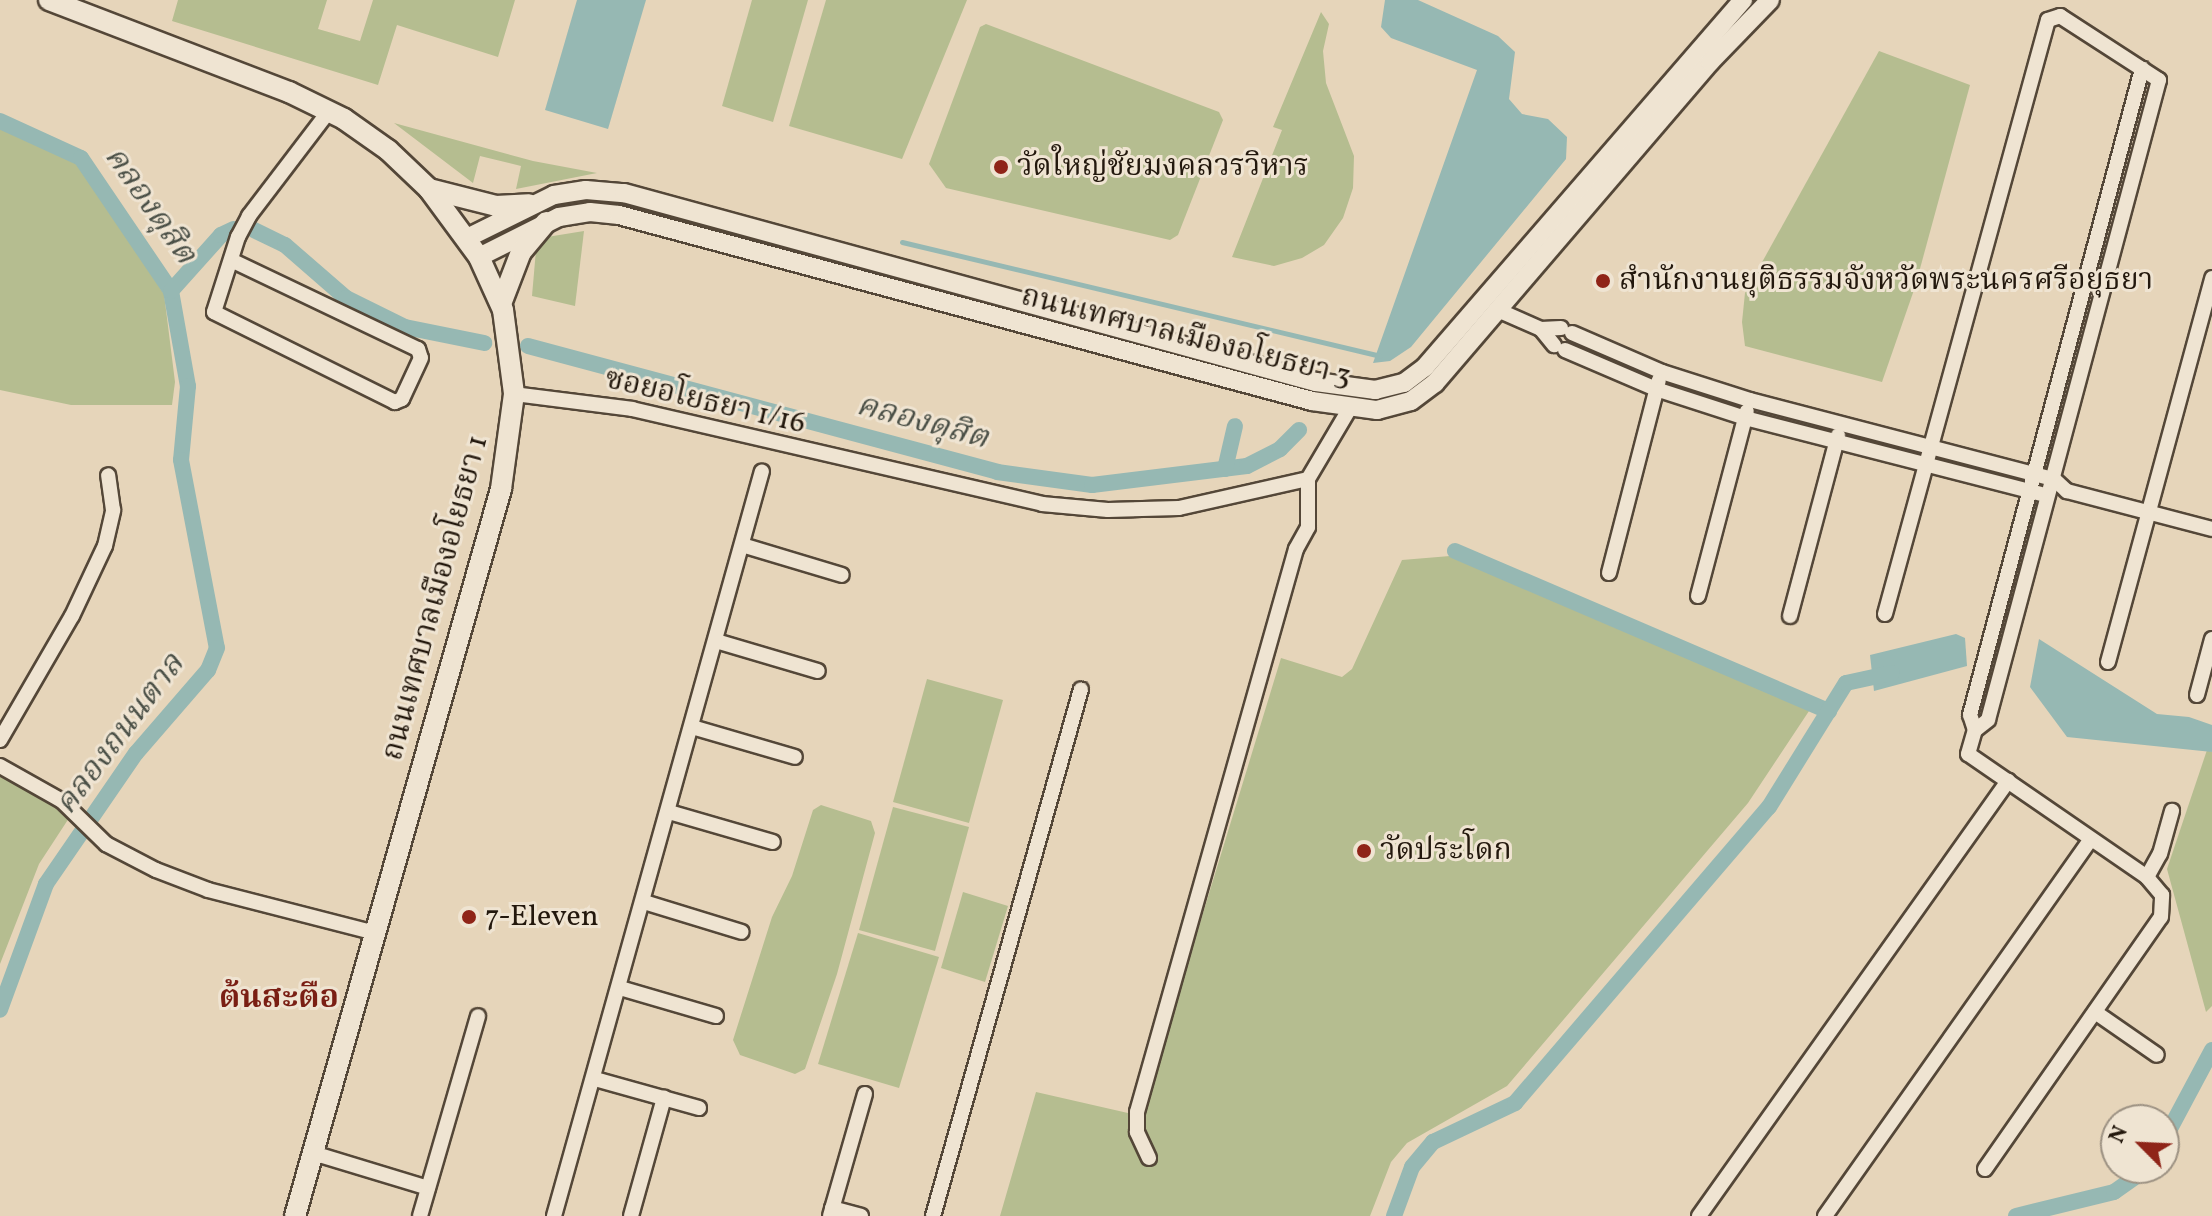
<!DOCTYPE html>
<meta charset="utf-8">
<style>
body{margin:0}
#map{position:relative;width:2212px;height:1216px;overflow:hidden;background:#e6d5ba;font-family:Vollkorn,"Noto Serif Thai",serif}
div>[style]{position:absolute}
.green>*{inset:0;background:#b5bd90}
.water>*{inset:0;background:#96b8b3}
.stream>*{height:5px;margin:-2.5px;padding:0 2.5px;transform-origin:2.5px;border-radius:2.5px;background:#96b8b3}
.canal>*{height:16px;margin:-8px;padding:0 8px;transform-origin:8px;border-radius:8px;background:#96b8b3}
.roads{filter:drop-shadow(2px 0 #544738) drop-shadow(-2px 0 #544738) drop-shadow(0 2px #544738) drop-shadow(0 -2px #544738)}
.minor>*{height:14px;margin:-7px;padding:0 7px;transform-origin:7px;border-radius:7px;background:#efe4d2}
.tertiary>*{height:18px;margin:-9px;padding:0 9px;transform-origin:9px;border-radius:9px;background:#efe4d2}
.secondary>*{height:20px;margin:-10px;padding:0 10px;transform-origin:10px;border-radius:10px;background:#efe4d2}
.dots>*{width:22px;height:22px;translate:-50% -50%;box-sizing:border-box;border:4px solid #efe4d2;border-radius:50%}
span{translate:-50% -50%;white-space:nowrap;text-align:center;line-height:1.15;-webkit-text-stroke:6px #efe4d2;paint-order:stroke}
.poi-label{font-size:30px;color:#23180d}
.left{translate:0 -50%;text-align:left}
.street-label{font-size:30px;color:#23180d}
.water-label{font-size:32px;color:#4b5047;font-style:italic}
.neighbourhood-label{font-size:32px;color:#7a1f14;font-weight:700}
.north{position:absolute;left:2100px;top:1104px;width:80px;height:80px;box-sizing:border-box;background:#efe4d2;border:2px solid #9d9283;border-radius:50%;rotate:294deg;font-size:22px;font-weight:700;line-height:32px;text-align:center;color:#23180d}
.north::after{content:'';display:block;margin:auto;width:28px;height:36px;background:#8f2418;clip-path:polygon(50% 0,100% 100%,50% 72%,0 100%)}
</style>
<div id="map">
<div class="green">
<div style="clip-path:polygon(178px 0,327px 0,318px 29px,360px 41px,373px 0,515px 0,498px 57px,397px 25px,378px 85px,172px 21px)"></div>
<div style="clip-path:polygon(752px 0,808px 0,773px 122px,722px 106px)"></div>
<div style="clip-path:polygon(826px 0,967px 0,902px 159px,789px 126px)"></div>
<div style="clip-path:polygon(1321px 12px,1329px 24px,1323px 51px,1326px 83px,1354px 156px,1353px 188px,1343px 218px,1324px 245px,1302px 258px,1274px 266px,1232px 257px,1282px 130px,1273px 127px)"></div>
<div style="clip-path:polygon(986px 24px,1219px 112px,1223px 120px,1178px 235px,1170px 240px,946px 188px,929px 164px,980px 27px)"></div>
<div style="clip-path:polygon(1879px 51px,1970px 85px,1915px 287px,1882px 382px,1745px 346px,1742px 322px,1745px 293px)"></div>
<div style="clip-path:polygon(394px 123px,533px 161px,597px 173px,516px 189px,521px 166px,480px 156px,473px 183px)"></div>
<div style="clip-path:polygon(0 127px,76px 162px,164px 294px,175px 382px,172px 405px,71px 405px,0 390px)"></div>
<div style="clip-path:polygon(584px 231px,575px 306px,532px 296px,536px 250px,547px 237px)"></div>
<div style="clip-path:polygon(1450px 556px,1811px 708px,1748px 803px,1507px 1086px,1407px 1143px,1391px 1162px,1370px 1216px,1000px 1216px,1036px 1092px,1141px 1116px,1281px 658px,1342px 677px,1352px 669px,1402px 560px)"></div>
<div style="clip-path:polygon(927px 679px,1003px 700px,969px 823px,893px 802px)"></div>
<div style="clip-path:polygon(2207px 750px,2212px 752px,2212px 1006px,2206px 1012px,2167px 869px)"></div>
<div style="clip-path:polygon(0 771px,71px 815px,39px 864px,0 964px)"></div>
<div style="clip-path:polygon(821px 805px,871px 821px,875px 833px,837px 974px,805px 1069px,795px 1074px,740px 1055px,733px 1040px,772px 917px,792px 876px,813px 810px)"></div>
<div style="clip-path:polygon(893px 807px,969px 827px,935px 951px,859px 930px)"></div>
<div style="clip-path:polygon(963px 892px,1008px 906px,985px 982px,941px 968px)"></div>
<div style="clip-path:polygon(858px 933px,939px 957px,899px 1088px,818px 1064px)"></div>
</div>
<div class="water">
<div style="clip-path:polygon(577px 0,646px 0,608px 129px,545px 110px)"></div>
<div style="clip-path:polygon(1385px 0,1418px 0,1498px 36px,1515px 52px,1509px 99px,1522px 114px,1548px 119px,1567px 137px,1566px 159px,1411px 347px,1390px 361px,1373px 363px,1477px 70px,1391px 38px,1381px 27px)"></div>
<div style="clip-path:polygon(1956px 634px,1965px 638px,1967px 666px,1874px 691px,1870px 655px)"></div>
<div style="clip-path:polygon(2039px 639px,2157px 714px,2189px 717px,2212px 725px,2212px 752px,2067px 737px,2030px 687px)"></div>
</div>
<div class="stream">
<div style="left:902px;top:242px;width:491px;rotate:13.4deg"></div>
</div>
<div class="canal">
<div style="left:0;top:121px;width:89px;rotate:24.6deg"></div>
<div style="left:81px;top:158px;width:161px;rotate:55.9deg"></div>
<div style="left:171px;top:291px;width:97px;rotate:79.9deg"></div>
<div style="left:188px;top:386px;width:74px;rotate:95.4deg"></div>
<div style="left:181px;top:460px;width:191px;rotate:79.2deg"></div>
<div style="left:217px;top:648px;width:24px;rotate:112deg"></div>
<div style="left:208px;top:670px;width:110px;rotate:130.9deg"></div>
<div style="left:136px;top:753px;width:159px;rotate:124.5deg"></div>
<div style="left:46px;top:884px;width:134px;rotate:110.1deg"></div>
<div style="left:254px;top:230px;width:34px;rotate:26deg"></div>
<div style="left:285px;top:245px;width:81px;rotate:41deg"></div>
<div style="left:346px;top:298px;width:66px;rotate:26.2deg"></div>
<div style="left:405px;top:327px;width:81px;rotate:11.4deg"></div>
<div style="left:171px;top:291px;width:75px;rotate:-48.2deg"></div>
<div style="left:221px;top:235px;width:14px;rotate:-25deg"></div>
<div style="left:528px;top:346px;width:486px;rotate:15deg"></div>
<div style="left:997px;top:472px;width:96px;rotate:7.8deg"></div>
<div style="left:1092px;top:485px;width:156px;rotate:-7deg"></div>
<div style="left:1247px;top:466px;width:37px;rotate:-27deg"></div>
<div style="left:1280px;top:449px;width:27px;rotate:-45deg"></div>
<div style="left:1225px;top:469px;width:44px;rotate:-76.9deg"></div>
<div style="left:1455px;top:551px;width:407px;rotate:23.2deg"></div>
<div style="left:2164px;top:1140px;width:102px;rotate:-61.9deg"></div>
<div style="left:1394px;top:1216px;width:52px;rotate:-69.8deg"></div>
<div style="left:1412px;top:1167px;width:33px;rotate:-50deg"></div>
<div style="left:1433px;top:1142px;width:91px;rotate:-25.4deg"></div>
<div style="left:1515px;top:1103px;width:390px;rotate:-49.4deg"></div>
<div style="left:1769px;top:807px;width:146px;rotate:-58.2deg"></div>
<div style="left:1846px;top:683px;width:47px;rotate:-12.3deg"></div>
<div style="left:2016px;top:1216px;width:101px;rotate:-13.8deg"></div>
<div style="left:2114px;top:1192px;width:42px;rotate:-35.2deg"></div>
</div>
<div class="roads">
<div class="minor">
<div style="left:231px;top:260px;width:207px;rotate:25.5deg"></div>
<div style="left:418px;top:349px;width:9px;rotate:72deg"></div>
<div style="left:421px;top:358px;width:45px;rotate:114.9deg"></div>
<div style="left:402px;top:399px;width:8px;rotate:157deg"></div>
<div style="left:395px;top:402px;width:202px;rotate:-153.6deg"></div>
<div style="left:214px;top:312px;width:79px;rotate:-72.3deg"></div>
<div style="left:238px;top:237px;width:24px;rotate:-62deg"></div>
<div style="left:249px;top:216px;width:132px;rotate:-52.7deg"></div>
<div style="left:1500px;top:311px;width:45px;rotate:23.7deg"></div>
<div style="left:1541px;top:329px;width:21px;rotate:51deg"></div>
<div style="left:1541px;top:329px;width:20px;rotate:-3deg"></div>
<div style="left:1572px;top:333px;width:98px;rotate:23.4deg"></div>
<div style="left:1662px;top:372px;width:92px;rotate:17.7deg"></div>
<div style="left:1750px;top:400px;width:314px;rotate:14.6deg"></div>
<div style="left:2054px;top:479px;width:18px;rotate:43deg"></div>
<div style="left:2067px;top:491px;width:150px;rotate:14.7deg"></div>
<div style="left:1565px;top:350px;width:99px;rotate:23.2deg"></div>
<div style="left:1656px;top:389px;width:94px;rotate:18deg"></div>
<div style="left:1745px;top:418px;width:305px;rotate:14.4deg"></div>
<div style="left:514px;top:394px;width:119px;rotate:7.2deg"></div>
<div style="left:632px;top:409px;width:421px;rotate:13deg"></div>
<div style="left:1042px;top:504px;width:66px;rotate:5.2deg"></div>
<div style="left:1108px;top:510px;width:71px;rotate:-1.6deg"></div>
<div style="left:1179px;top:508px;width:132px;rotate:-12.7deg"></div>
<div style="left:742px;top:545px;width:104px;rotate:16.7deg"></div>
<div style="left:1609px;top:573px;width:199px;rotate:-75.5deg"></div>
<div style="left:1698px;top:596px;width:191px;rotate:-75.2deg"></div>
<div style="left:1885px;top:614px;width:616px;rotate:-74.66deg"></div>
<div style="left:2048px;top:20px;width:13px;rotate:-18deg"></div>
<div style="left:2060px;top:16px;width:118px;rotate:32.9deg"></div>
<div style="left:2159px;top:80px;width:662px;rotate:104.96deg"></div>
<div style="left:1988px;top:720px;width:16px;rotate:142deg"></div>
<div style="left:1790px;top:616px;width:187px;rotate:-75.1deg"></div>
<div style="left:716px;top:641px;width:106px;rotate:16.4deg"></div>
<div style="left:2108px;top:662px;width:398px;rotate:-74.8deg"></div>
<div style="left:2197px;top:695px;width:58px;rotate:-75deg"></div>
<div style="left:692px;top:727px;width:107px;rotate:16.2deg"></div>
<div style="left:0;top:740px;width:143px;rotate:-59.9deg"></div>
<div style="left:72px;top:616px;width:77px;rotate:-64.8deg"></div>
<div style="left:105px;top:546px;width:37px;rotate:-77deg"></div>
<div style="left:113px;top:510px;width:35px;rotate:-98deg"></div>
<div style="left:0;top:766px;width:71px;rotate:29.4deg"></div>
<div style="left:62px;top:801px;width:62px;rotate:44.3deg"></div>
<div style="left:106px;top:844px;width:56px;rotate:27.5deg"></div>
<div style="left:156px;top:870px;width:56px;rotate:21deg"></div>
<div style="left:208px;top:890px;width:173px;rotate:14.4deg"></div>
<div style="left:669px;top:812px;width:108px;rotate:16.1deg"></div>
<div style="left:2147px;top:877px;width:26px;rotate:-61deg"></div>
<div style="left:2160px;top:854px;width:45px;rotate:-74.4deg"></div>
<div style="left:644px;top:902px;width:102px;rotate:17deg"></div>
<div style="left:620px;top:988px;width:100px;rotate:16.3deg"></div>
<div style="left:2095px;top:1012px;width:75px;rotate:34.7deg"></div>
<div style="left:595px;top:1079px;width:108px;rotate:15.6deg"></div>
<div style="left:313px;top:1153px;width:120px;rotate:16.9deg"></div>
<div style="left:1149px;top:1158px;width:29px;rotate:-115deg"></div>
<div style="left:1137px;top:1132px;width:20px;rotate:-90deg"></div>
<div style="left:1137px;top:1112px;width:585px;rotate:-74.23deg"></div>
<div style="left:1296px;top:549px;width:25px;rotate:-61deg"></div>
<div style="left:1308px;top:527px;width:48px;rotate:-90deg"></div>
<div style="left:1308px;top:479px;width:82px;rotate:-59.4deg"></div>
<div style="left:1985px;top:1169px;width:307px;rotate:-55.1deg"></div>
<div style="left:2161px;top:917px;width:22px;rotate:-87deg"></div>
<div style="left:2162px;top:895px;width:23px;rotate:-130deg"></div>
<div style="left:2147px;top:877px;width:217px;rotate:-145.5deg"></div>
<div style="left:1968px;top:754px;width:25px;rotate:-74deg"></div>
<div style="left:1975px;top:730px;width:16px;rotate:-108deg"></div>
<div style="left:1970px;top:715px;width:669px;rotate:-75.09deg"></div>
<div style="left:832px;top:1208px;width:30px;rotate:15deg"></div>
<div style="left:420px;top:1216px;width:208px;rotate:-73.8deg"></div>
<div style="left:554px;top:1216px;width:773px;rotate:-74.4deg"></div>
<div style="left:631px;top:1216px;width:123px;rotate:-74.4deg"></div>
<div style="left:830px;top:1216px;width:127px;rotate:-74deg"></div>
<div style="left:933px;top:1216px;width:547px;rotate:-74.31deg"></div>
<div style="left:1699px;top:1216px;width:534px;rotate:-54.61deg"></div>
<div style="left:1825px;top:1216px;width:461px;rotate:-54.8deg"></div>
</div>
<div class="tertiary">
<div style="left:467px;top:238px;width:97px;rotate:-26.3deg"></div>
<div style="left:554px;top:195px;width:32px;rotate:-9deg"></div>
<div style="left:586px;top:190px;width:38px;rotate:5deg"></div>
<div style="left:624px;top:193px;width:717px;rotate:15.28deg"></div>
<div style="left:1316px;top:382px;width:60px;rotate:7.7deg"></div>
<div style="left:1375px;top:390px;width:30px;rotate:-14deg"></div>
<div style="left:1404px;top:383px;width:26px;rotate:-37deg"></div>
<div style="left:1425px;top:367px;width:486px;rotate:-49.1deg"></div>
<div style="left:479px;top:257px;width:89px;rotate:-26.6deg"></div>
<div style="left:559px;top:217px;width:31px;rotate:-9deg"></div>
<div style="left:590px;top:212px;width:29px;rotate:6deg"></div>
<div style="left:619px;top:215px;width:718px;rotate:15.02deg"></div>
<div style="left:1312px;top:401px;width:66px;rotate:7.9deg"></div>
<div style="left:1377px;top:410px;width:35px;rotate:-15deg"></div>
<div style="left:1411px;top:401px;width:30px;rotate:-37deg"></div>
<div style="left:1435px;top:383px;width:423px;rotate:-49.4deg"></div>
<div style="left:1710px;top:62px;width:86px;rotate:-45.9deg"></div>
</div>
<div class="secondary">
<div style="left:49px;top:0;width:257px;rotate:21deg"></div>
<div style="left:289px;top:92px;width:61px;rotate:26.1deg"></div>
<div style="left:344px;top:119px;width:54px;rotate:35.2deg"></div>
<div style="left:388px;top:150px;width:57px;rotate:43.6deg"></div>
<div style="left:429px;top:189px;width:84px;rotate:53.7deg"></div>
<div style="left:479px;top:257px;width:58px;rotate:65.6deg"></div>
<div style="left:503px;top:310px;width:85px;rotate:82.5deg"></div>
<div style="left:514px;top:394px;width:96px;rotate:97.8deg"></div>
<div style="left:501px;top:489px;width:756px;rotate:105.82deg"></div>
<div style="left:429px;top:189px;width:69px;rotate:14.2deg"></div>
<div style="left:496px;top:206px;width:33px;rotate:-3deg"></div>
<div style="left:501px;top:304px;width:56px;rotate:-69deg"></div>
<div style="left:521px;top:252px;width:39px;rotate:-50deg"></div>
</div>
</div>
<div class="dots">
<div style="left:1001px;top:167px;background:#8f2418"></div>
<div style="left:1603px;top:281px;background:#8f2418"></div>
<div style="left:1364px;top:851px;background:#8f2418"></div>
<div style="left:469px;top:917px;background:#8f2418"></div>
</div>
<div class="poi-label">
<span class="left" style="left:1017px;top:167px">วัดใหญ่ชัยมงคลวรวิหาร</span>
<span class="left" style="left:1619px;top:281px">สำนักงานยุติธรรมจังหวัดพระนครศรีอยุธยา</span>
<span class="left" style="left:1380px;top:851px">วัดประโดก</span>
<span class="left" style="left:485px;top:917px">7-Eleven</span>
</div>
<div class="street-label">
<span style="left:1186px;top:337px;rotate:14deg">ถนนเทศบาลเมืองอโยธยา 3</span>
<span style="left:705px;top:402px;rotate:13deg">ซอยอโยธยา 1/16</span>
<span style="left:436px;top:598px;rotate:-75deg">ถนนเทศบาลเมืองอโยธยา 1</span>
</div>
<div class="water-label">
<span style="left:149px;top:206px;rotate:55deg">คลองดุสิต</span>
<span style="left:922px;top:423px;rotate:15deg">คลองดุสิต</span>
<span style="left:121px;top:735px;rotate:-53deg">คลองถนนตาล</span>
</div>
<div class="neighbourhood-label">
<span style="left:279px;top:999px">ต้นสะตือ</span>
</div>
<div class="north">N</div>
</div>
